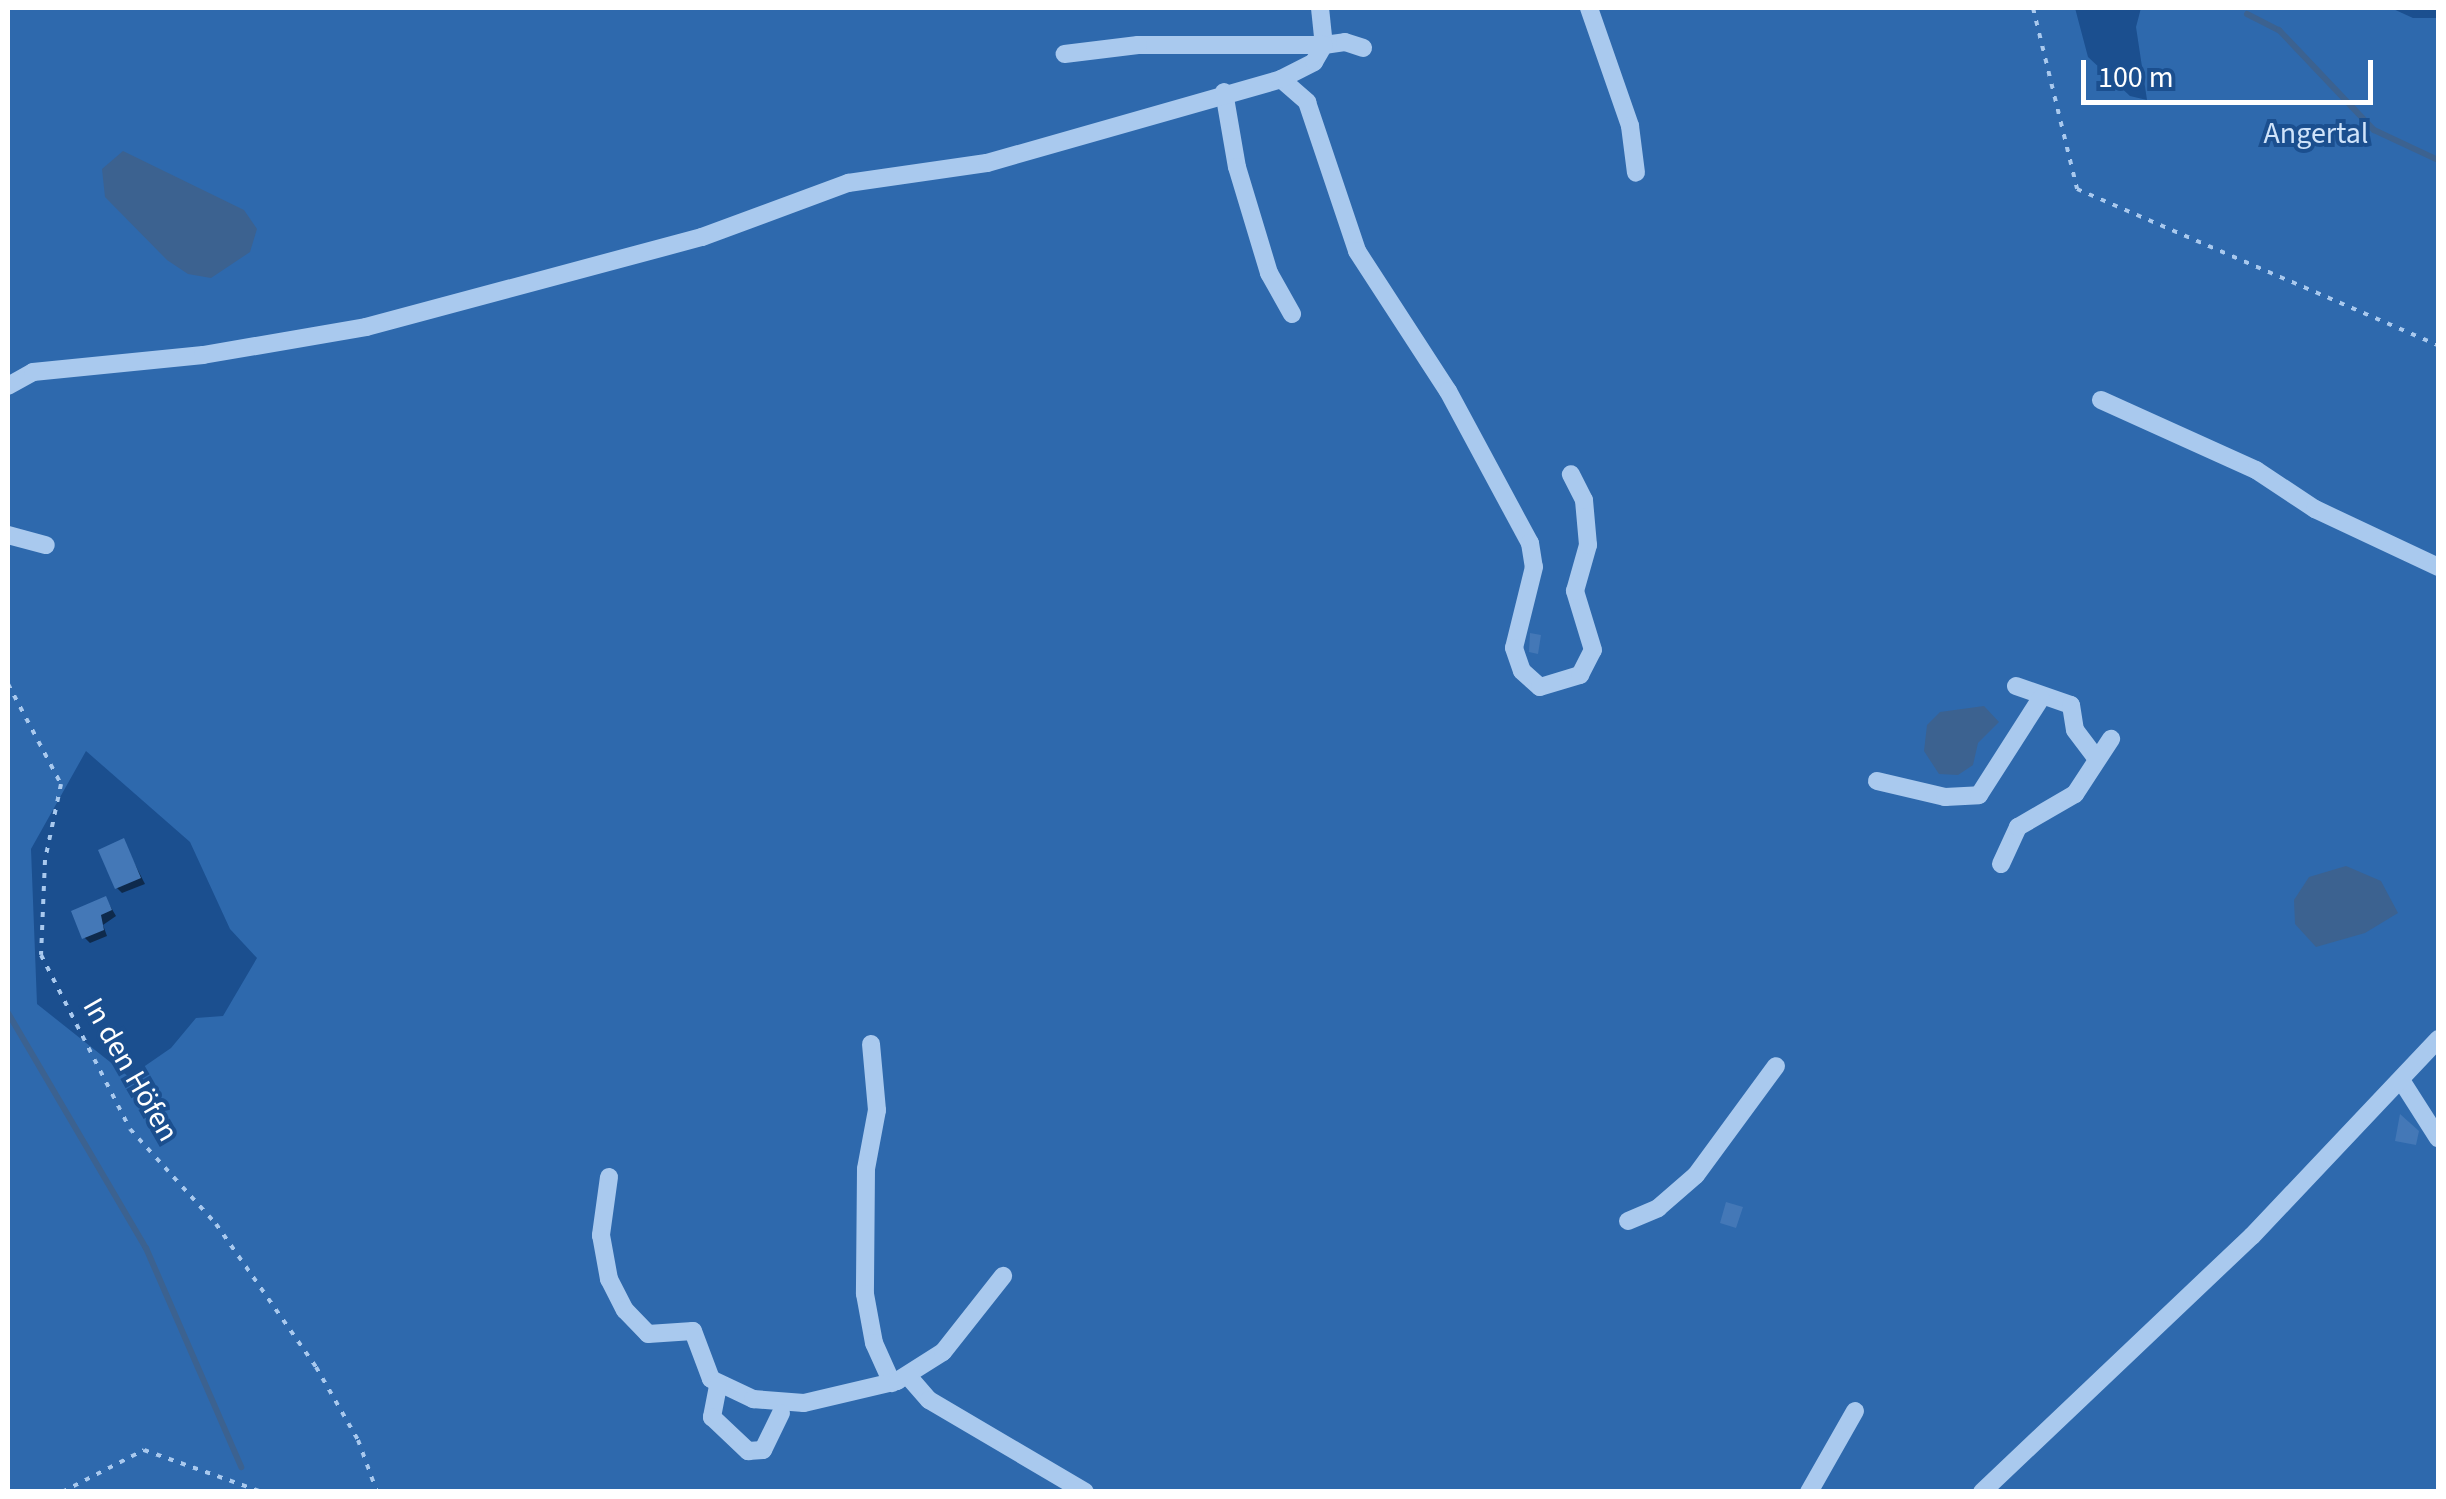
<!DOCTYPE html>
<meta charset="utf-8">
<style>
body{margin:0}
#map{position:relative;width:2446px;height:1499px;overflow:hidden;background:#1b4f8f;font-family:"Source Sans 3",sans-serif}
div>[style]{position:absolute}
.green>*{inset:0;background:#2e69ad}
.water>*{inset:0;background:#3c6290}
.shadow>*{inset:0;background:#0007}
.stream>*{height:6px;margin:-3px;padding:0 3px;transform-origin:3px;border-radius:3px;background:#3c6290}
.building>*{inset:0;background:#4478b7}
.path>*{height:4px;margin-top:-2px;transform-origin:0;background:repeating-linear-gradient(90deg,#a9c9ee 0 5px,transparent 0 13px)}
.minor>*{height:18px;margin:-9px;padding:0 9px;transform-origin:9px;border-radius:9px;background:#a9c9ee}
span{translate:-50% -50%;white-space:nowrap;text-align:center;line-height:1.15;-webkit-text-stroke:8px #1b4f8f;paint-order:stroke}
.park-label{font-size:30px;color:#cfe3fa}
.street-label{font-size:30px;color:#fff}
.frame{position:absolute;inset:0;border:10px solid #fff;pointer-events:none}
.scale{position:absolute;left:2081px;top:60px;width:292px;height:45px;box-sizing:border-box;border:5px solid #fff;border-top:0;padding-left:12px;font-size:30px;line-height:35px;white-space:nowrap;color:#fff;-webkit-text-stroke:8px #1b4f8f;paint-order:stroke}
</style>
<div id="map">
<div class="green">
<div style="clip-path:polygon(evenodd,8px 8px,2075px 8px,2088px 57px,2130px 96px,2147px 100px,2136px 27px,2141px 8px,2391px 8px,2413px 18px,2438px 18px,2438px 1491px,8px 1491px,8px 8px,86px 751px,190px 842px,230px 929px,257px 958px,223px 1016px,196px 1018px,171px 1048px,129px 1077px,37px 1004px,31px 849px,86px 751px)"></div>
</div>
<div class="water">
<div style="clip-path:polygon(123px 151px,244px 210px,257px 229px,250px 252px,211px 278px,188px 274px,167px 260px,105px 197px,102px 169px)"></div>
<div style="clip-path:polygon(1984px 706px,1999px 722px,1978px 743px,1973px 765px,1958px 775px,1939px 774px,1924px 751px,1927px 725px,1940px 712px)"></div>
<div style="clip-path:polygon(2346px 866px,2381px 881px,2398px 913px,2365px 933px,2316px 947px,2295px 924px,2294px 900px,2309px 877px)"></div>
</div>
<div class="shadow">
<div style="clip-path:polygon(123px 841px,145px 884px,122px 893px,117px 888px)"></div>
<div style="clip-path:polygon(106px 899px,116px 916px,103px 925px,107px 936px,90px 943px,84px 937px)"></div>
</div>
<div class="stream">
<div style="left:2247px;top:14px;width:36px;rotate:27deg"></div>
<div style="left:2279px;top:30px;width:138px;rotate:46.5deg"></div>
<div style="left:2374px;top:130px;width:71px;rotate:25.1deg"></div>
<div style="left:8px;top:1013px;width:273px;rotate:59.6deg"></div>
<div style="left:146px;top:1248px;width:239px;rotate:66.5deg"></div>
</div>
<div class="building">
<div style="clip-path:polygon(1530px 633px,1541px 635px,1538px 654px,1529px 652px)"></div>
<div style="clip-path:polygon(124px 838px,141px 878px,115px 889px,98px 850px)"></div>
<div style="clip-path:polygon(106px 896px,112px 910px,101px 915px,104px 930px,82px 939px,71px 911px)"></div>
<div style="clip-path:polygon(2400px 1114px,2419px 1131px,2416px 1145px,2395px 1141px)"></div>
<div style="clip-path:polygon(1726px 1202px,1743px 1207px,1736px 1228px,1720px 1223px)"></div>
</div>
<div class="path">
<div style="left:2033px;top:8px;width:186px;rotate:76.3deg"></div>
<div style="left:2077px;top:189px;width:393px;rotate:23.4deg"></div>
<div style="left:8px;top:684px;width:113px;rotate:62.1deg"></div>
<div style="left:61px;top:784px;width:78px;rotate:101.9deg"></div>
<div style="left:45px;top:860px;width:95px;rotate:92.4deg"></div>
<div style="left:41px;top:955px;width:195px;rotate:62.9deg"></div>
<div style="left:130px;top:1129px;width:128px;rotate:47.8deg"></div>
<div style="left:216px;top:1224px;width:174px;rotate:55deg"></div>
<div style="left:316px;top:1367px;width:84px;rotate:60.1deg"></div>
<div style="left:358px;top:1440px;width:55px;rotate:69.9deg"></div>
<div style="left:62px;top:1492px;width:92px;rotate:-27.1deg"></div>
<div style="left:144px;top:1450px;width:125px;rotate:19.6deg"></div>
</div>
<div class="minor">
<div style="left:1320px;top:8px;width:37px;rotate:84deg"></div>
<div style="left:1324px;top:45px;width:21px;rotate:-8deg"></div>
<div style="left:1345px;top:42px;width:19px;rotate:18deg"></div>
<div style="left:1589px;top:8px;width:125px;rotate:70.8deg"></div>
<div style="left:1630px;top:126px;width:47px;rotate:82.7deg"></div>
<div style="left:1281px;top:79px;width:35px;rotate:41deg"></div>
<div style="left:1307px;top:102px;width:157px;rotate:71.4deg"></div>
<div style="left:1357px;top:251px;width:167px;rotate:57deg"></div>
<div style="left:1448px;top:391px;width:173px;rotate:61.7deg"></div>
<div style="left:1530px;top:543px;width:24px;rotate:81deg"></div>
<div style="left:1534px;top:567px;width:83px;rotate:103.9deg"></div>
<div style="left:1514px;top:648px;width:24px;rotate:71deg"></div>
<div style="left:1522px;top:671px;width:24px;rotate:42deg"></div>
<div style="left:1540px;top:687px;width:42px;rotate:-16.7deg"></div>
<div style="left:1580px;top:675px;width:28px;rotate:-63deg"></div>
<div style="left:1593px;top:650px;width:62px;rotate:-107deg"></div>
<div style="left:1575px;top:591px;width:48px;rotate:-74.2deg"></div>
<div style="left:1588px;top:545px;width:45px;rotate:-95.1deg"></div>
<div style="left:1584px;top:500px;width:29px;rotate:-117deg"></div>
<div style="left:1224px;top:92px;width:76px;rotate:80.2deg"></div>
<div style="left:1237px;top:167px;width:111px;rotate:73.2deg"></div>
<div style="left:1269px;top:273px;width:47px;rotate:60.7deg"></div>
<div style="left:8px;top:386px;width:29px;rotate:-29deg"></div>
<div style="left:33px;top:372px;width:171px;rotate:-5.7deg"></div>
<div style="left:203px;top:355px;width:165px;rotate:-9.7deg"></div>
<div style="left:366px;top:327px;width:348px;rotate:-15deg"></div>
<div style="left:702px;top:237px;width:156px;rotate:-20.3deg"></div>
<div style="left:848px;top:183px;width:140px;rotate:-8.2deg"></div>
<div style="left:987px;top:163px;width:306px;rotate:-15.9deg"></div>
<div style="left:1281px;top:79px;width:37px;rotate:-27deg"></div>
<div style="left:1314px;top:62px;width:20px;rotate:-60deg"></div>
<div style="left:1324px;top:45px;width:186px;rotate:180deg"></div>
<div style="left:1138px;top:45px;width:74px;rotate:173deg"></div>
<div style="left:2101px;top:400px;width:170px;rotate:24.3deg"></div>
<div style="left:2256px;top:470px;width:71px;rotate:33.5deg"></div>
<div style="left:2315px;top:509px;width:136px;rotate:25.2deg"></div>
<div style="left:8px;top:535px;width:39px;rotate:15deg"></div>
<div style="left:2016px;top:686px;width:58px;rotate:19.1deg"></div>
<div style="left:2071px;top:705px;width:25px;rotate:81deg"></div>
<div style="left:2075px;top:730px;width:36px;rotate:53deg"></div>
<div style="left:1877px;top:781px;width:70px;rotate:13.2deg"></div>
<div style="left:1945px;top:797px;width:34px;rotate:-3deg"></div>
<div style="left:1979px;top:795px;width:115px;rotate:-57.4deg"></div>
<div style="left:2001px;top:864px;width:41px;rotate:-65.3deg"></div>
<div style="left:2018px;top:827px;width:66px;rotate:-30.1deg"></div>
<div style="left:2075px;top:794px;width:66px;rotate:-56.8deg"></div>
<div style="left:871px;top:1044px;width:66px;rotate:84.8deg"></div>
<div style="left:877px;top:1110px;width:60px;rotate:100.6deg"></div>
<div style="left:866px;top:1169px;width:125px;rotate:90.5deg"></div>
<div style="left:865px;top:1294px;width:50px;rotate:79.6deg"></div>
<div style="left:874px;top:1343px;width:44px;rotate:65.8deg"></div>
<div style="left:2401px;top:1080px;width:69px;rotate:57.5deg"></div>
<div style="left:609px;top:1177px;width:59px;rotate:97.9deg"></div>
<div style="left:601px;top:1235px;width:45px;rotate:79.7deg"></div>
<div style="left:609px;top:1279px;width:35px;rotate:63deg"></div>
<div style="left:625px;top:1310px;width:33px;rotate:46deg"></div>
<div style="left:648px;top:1334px;width:45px;rotate:-3.8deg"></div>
<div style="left:693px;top:1331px;width:51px;rotate:69.4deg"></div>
<div style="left:711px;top:1379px;width:47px;rotate:25.5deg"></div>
<div style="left:753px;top:1399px;width:51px;rotate:4.5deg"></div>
<div style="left:804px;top:1403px;width:96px;rotate:-13.3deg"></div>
<div style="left:897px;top:1381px;width:54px;rotate:-32.2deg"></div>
<div style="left:943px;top:1352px;width:97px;rotate:-51.7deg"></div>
<div style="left:1628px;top:1221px;width:33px;rotate:-23deg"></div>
<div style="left:1658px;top:1208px;width:50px;rotate:-41deg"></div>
<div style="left:1696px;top:1175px;width:135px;rotate:-53.7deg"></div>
<div style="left:908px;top:1376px;width:32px;rotate:49deg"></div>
<div style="left:929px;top:1400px;width:181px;rotate:30.5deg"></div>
<div style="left:718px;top:1386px;width:32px;rotate:101deg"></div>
<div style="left:712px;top:1417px;width:50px;rotate:43.4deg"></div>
<div style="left:748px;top:1451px;width:15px;rotate:-4deg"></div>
<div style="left:763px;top:1450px;width:41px;rotate:-64.1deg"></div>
<div style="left:1809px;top:1492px;width:93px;rotate:-60.4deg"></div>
<div style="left:1982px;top:1492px;width:372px;rotate:-43.5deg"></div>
<div style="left:2252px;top:1236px;width:271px;rotate:-46.6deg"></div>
</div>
<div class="park-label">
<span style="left:2316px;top:134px">Angertal</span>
</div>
<div class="street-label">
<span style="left:130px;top:1070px;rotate:60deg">In den Höfen</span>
</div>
<div class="frame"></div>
<div class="scale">100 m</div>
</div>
